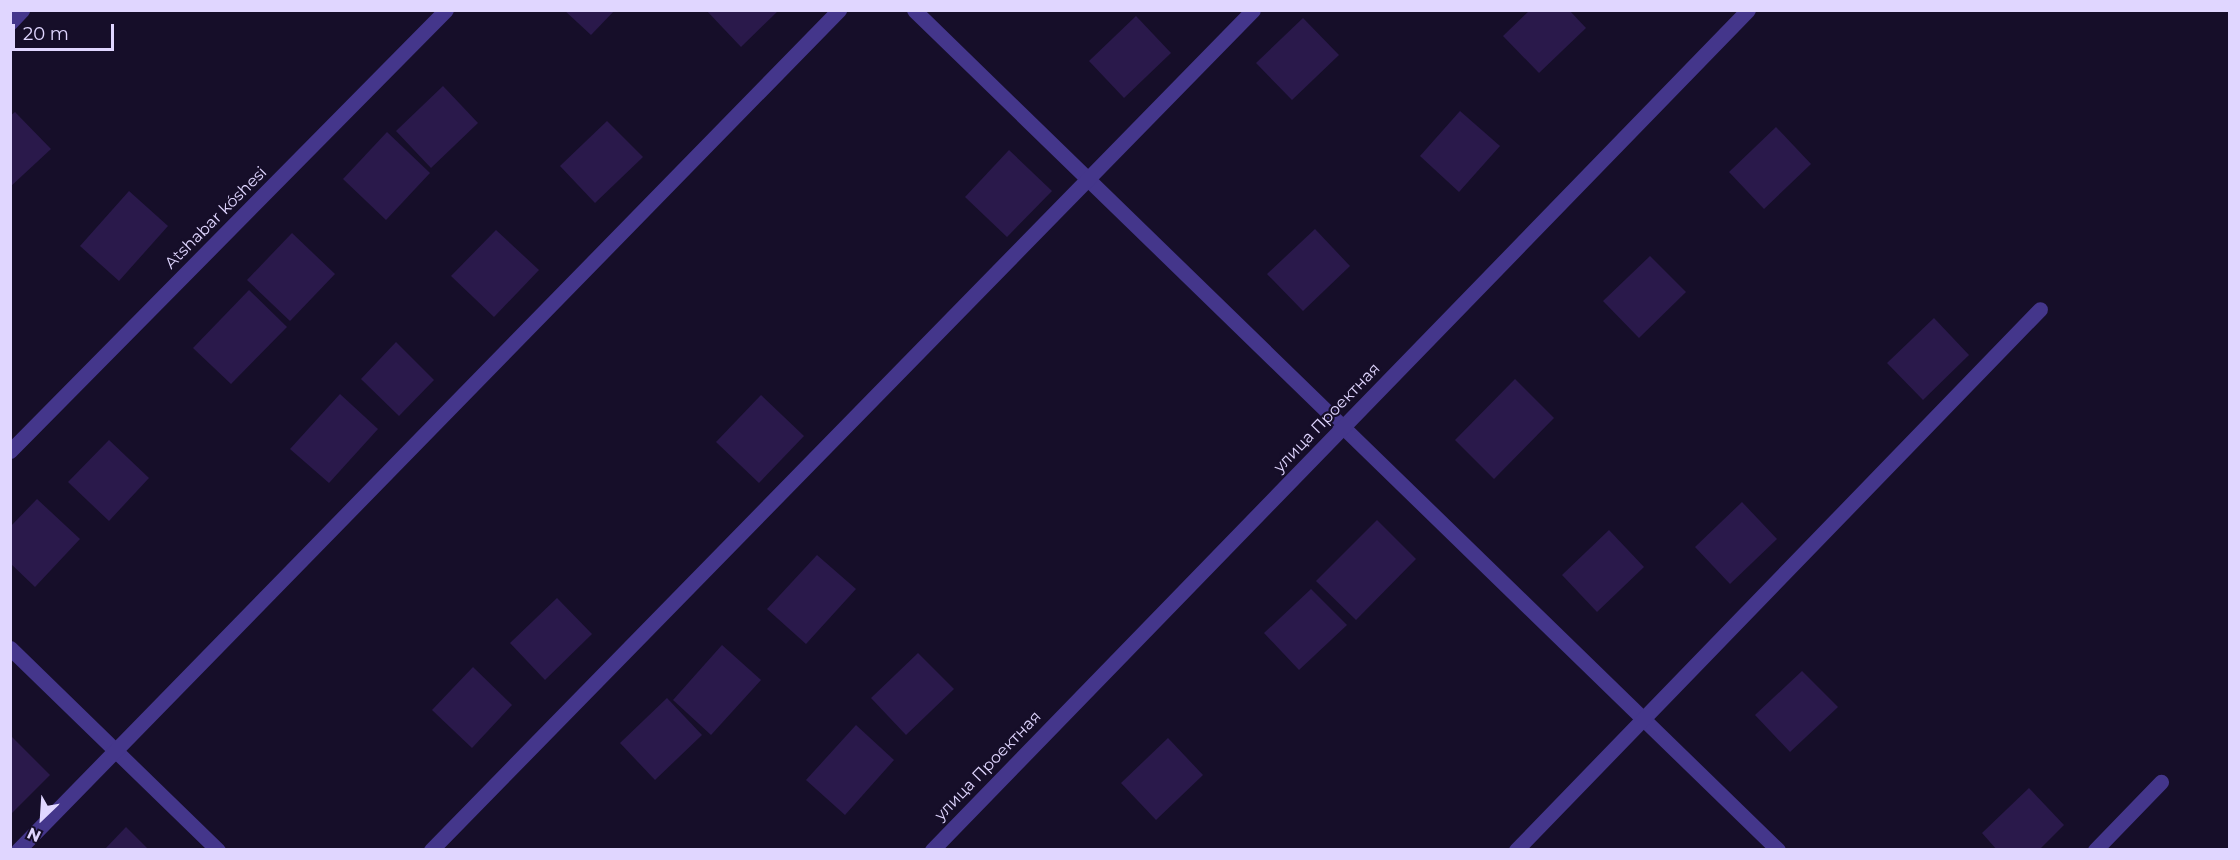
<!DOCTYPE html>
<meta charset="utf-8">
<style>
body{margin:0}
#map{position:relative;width:2240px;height:860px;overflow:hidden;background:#160e29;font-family:Montserrat,sans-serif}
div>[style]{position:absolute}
.building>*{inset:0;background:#2a194b}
.street>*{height:15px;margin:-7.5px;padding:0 7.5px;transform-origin:7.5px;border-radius:7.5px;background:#44368b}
span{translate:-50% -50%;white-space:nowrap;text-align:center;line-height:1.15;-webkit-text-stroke:4.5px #160e29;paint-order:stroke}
.street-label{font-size:16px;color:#e0d6ff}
.frame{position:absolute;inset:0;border:12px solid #e0d6ff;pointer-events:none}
.north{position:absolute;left:12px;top:788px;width:60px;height:60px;-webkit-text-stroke:4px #160e29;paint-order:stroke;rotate:205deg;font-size:16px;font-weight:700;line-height:24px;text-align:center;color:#e0d6ff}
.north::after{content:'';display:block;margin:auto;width:21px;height:27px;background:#e0d6ff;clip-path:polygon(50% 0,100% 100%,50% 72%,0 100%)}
.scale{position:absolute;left:12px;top:24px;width:102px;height:27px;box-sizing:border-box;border:3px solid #e0d6ff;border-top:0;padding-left:8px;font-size:18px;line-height:21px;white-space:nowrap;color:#e0d6ff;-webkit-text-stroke:4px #160e29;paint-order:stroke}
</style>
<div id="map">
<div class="building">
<div style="clip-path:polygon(564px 10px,615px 10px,591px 35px)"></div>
<div style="clip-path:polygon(706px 10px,779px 10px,741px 47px)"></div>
<div style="clip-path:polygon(1530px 10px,1569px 10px,1586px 28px,1539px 73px,1503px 36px)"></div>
<div style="clip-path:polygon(1136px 16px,1171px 53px,1124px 98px,1089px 61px)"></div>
<div style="clip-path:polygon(1303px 18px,1339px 55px,1292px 100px,1256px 63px)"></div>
<div style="clip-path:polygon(443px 86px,478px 123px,431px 168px,396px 131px)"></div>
<div style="clip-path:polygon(1460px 111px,1500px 146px,1459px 192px,1420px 156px)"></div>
<div style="clip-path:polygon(15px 112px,51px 149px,10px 187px,10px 116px)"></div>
<div style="clip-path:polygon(607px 121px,643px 157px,595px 203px,560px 166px)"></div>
<div style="clip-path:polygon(1776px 127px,1811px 164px,1764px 209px,1729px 172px)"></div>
<div style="clip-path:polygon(387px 132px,430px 173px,386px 220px,343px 179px)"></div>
<div style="clip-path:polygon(1009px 150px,1052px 191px,1007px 237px,965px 197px)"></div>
<div style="clip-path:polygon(129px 191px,168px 226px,119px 281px,80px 246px)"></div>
<div style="clip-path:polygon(1315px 229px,1350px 266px,1303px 311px,1267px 274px)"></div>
<div style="clip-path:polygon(496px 230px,539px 270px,494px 317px,451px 276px)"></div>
<div style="clip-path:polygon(292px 233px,335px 274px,290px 321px,247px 280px)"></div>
<div style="clip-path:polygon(1650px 256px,1686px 292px,1639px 338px,1603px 301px)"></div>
<div style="clip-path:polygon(249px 290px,287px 327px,231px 384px,193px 348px)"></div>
<div style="clip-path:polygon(1934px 318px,1969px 355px,1923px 400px,1887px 363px)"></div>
<div style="clip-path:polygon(396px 342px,434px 380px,399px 416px,361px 379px)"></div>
<div style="clip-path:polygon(1515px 379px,1554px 418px,1494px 479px,1455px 440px)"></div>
<div style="clip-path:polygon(340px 394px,378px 429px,329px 483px,290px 449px)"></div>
<div style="clip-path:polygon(761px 395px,804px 436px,759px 483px,716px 442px)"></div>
<div style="clip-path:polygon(109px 440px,149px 478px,109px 521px,68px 482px)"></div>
<div style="clip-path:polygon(37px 499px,80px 539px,35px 587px,10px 563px,10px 527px)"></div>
<div style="clip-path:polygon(1742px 502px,1777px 539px,1730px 584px,1695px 547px)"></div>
<div style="clip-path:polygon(1377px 520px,1416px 559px,1356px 620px,1316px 581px)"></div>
<div style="clip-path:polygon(1609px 530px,1644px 567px,1597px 612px,1562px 575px)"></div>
<div style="clip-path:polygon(817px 555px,856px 589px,806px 644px,767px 609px)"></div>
<div style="clip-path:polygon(1311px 589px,1347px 625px,1299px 670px,1264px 633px)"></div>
<div style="clip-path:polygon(557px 598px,592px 634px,545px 680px,510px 643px)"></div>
<div style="clip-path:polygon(722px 645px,761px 680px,711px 735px,673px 700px)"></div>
<div style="clip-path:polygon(918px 653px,954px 689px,906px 735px,871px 698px)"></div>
<div style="clip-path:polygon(473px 667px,512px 705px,472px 748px,432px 710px)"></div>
<div style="clip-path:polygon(1802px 671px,1838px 707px,1790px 752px,1755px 715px)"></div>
<div style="clip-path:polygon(667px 698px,702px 735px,655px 780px,620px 743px)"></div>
<div style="clip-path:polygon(856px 725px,894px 760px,845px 815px,806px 780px)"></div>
<div style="clip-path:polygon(10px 735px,50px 775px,10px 815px)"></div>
<div style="clip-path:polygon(1168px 738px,1203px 775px,1156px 820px,1121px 783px)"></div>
<div style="clip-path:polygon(2029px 788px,2064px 825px,2039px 850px,1997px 850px,1982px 833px)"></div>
<div style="clip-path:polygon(126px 827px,149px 850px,104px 850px)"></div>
</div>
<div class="street">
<div style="left:914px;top:10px;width:1205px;rotate:44.19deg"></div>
<div style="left:10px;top:23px;width:18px;rotate:-47deg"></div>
<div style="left:10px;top:451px;width:620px;rotate:-45.33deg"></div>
<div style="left:10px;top:648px;width:290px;rotate:44.2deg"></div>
<div style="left:18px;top:850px;width:1175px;rotate:-45.66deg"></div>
<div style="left:431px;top:850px;width:1175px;rotate:-45.62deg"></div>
<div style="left:932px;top:850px;width:1171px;rotate:-45.83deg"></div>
<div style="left:1516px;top:850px;width:753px;rotate:-45.91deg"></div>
<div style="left:2095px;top:850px;width:95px;rotate:-45.9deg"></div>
</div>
<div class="street-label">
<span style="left:216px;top:218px;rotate:-45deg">Atshabar kóshesi</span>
<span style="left:1327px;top:418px;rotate:-46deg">улица Проектная</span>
<span style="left:988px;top:766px;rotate:-46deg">улица Проектная</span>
</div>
<div class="frame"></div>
<div class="north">N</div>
<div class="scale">20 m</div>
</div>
